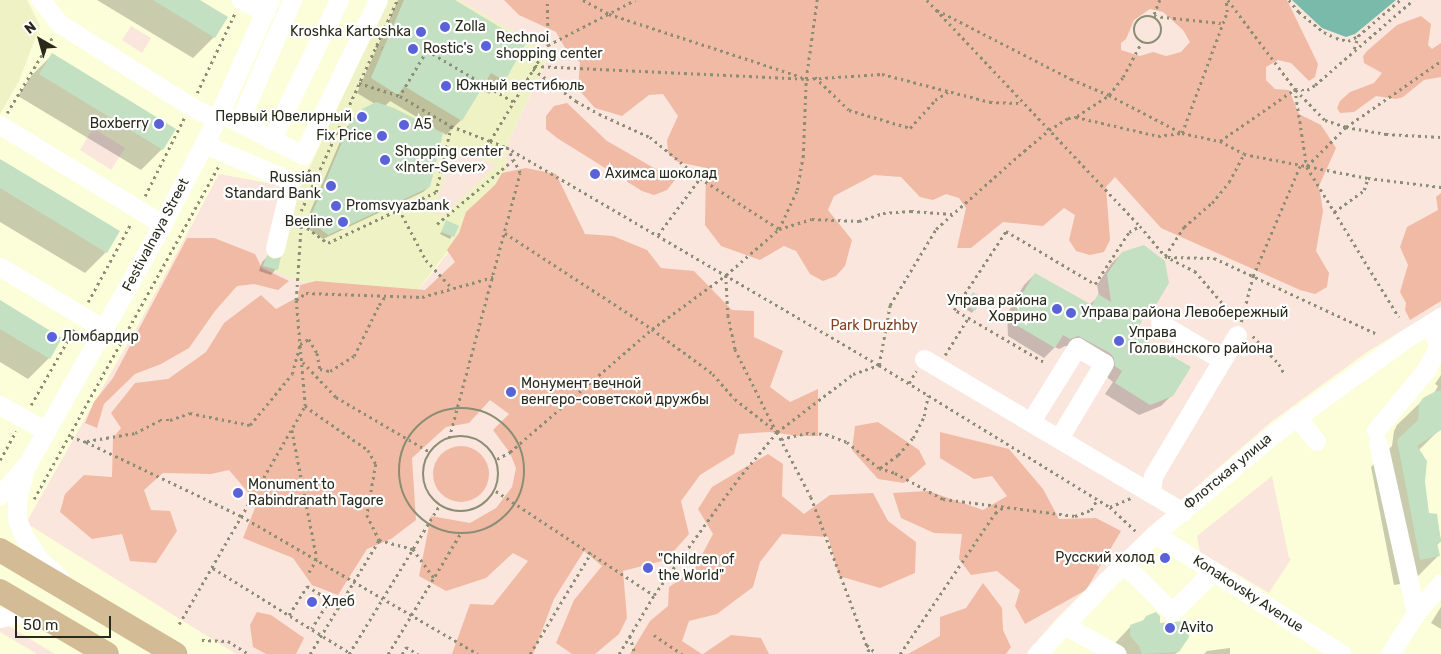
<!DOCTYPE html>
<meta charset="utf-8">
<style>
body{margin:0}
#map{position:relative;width:1441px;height:654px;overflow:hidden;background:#fbfed8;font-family:Rubik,sans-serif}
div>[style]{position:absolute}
.built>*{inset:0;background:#eff2c4}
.green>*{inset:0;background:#fbe6de}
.forest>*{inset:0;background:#f0baa4}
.round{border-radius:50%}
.water>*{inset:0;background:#7abaaa}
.shadow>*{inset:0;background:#0003}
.building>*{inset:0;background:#c4e0c2}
.path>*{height:2.5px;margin-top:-1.25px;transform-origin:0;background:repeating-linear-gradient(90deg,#8b8d74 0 2.5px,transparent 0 6.5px)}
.path>.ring{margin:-1.25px;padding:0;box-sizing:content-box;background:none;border:2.5px solid #8b8d74;border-radius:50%}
.minor>*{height:19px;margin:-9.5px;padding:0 9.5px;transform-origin:9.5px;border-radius:9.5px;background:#fff}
.major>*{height:24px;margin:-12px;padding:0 12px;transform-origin:12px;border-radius:12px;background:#d3bb95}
.dots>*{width:14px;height:14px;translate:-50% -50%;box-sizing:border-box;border:2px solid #fff;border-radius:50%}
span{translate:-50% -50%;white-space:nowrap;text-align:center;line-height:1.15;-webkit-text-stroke:4.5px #fff;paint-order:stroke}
.poi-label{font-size:14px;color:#292a1c}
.left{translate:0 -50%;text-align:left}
.right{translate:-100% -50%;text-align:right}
.street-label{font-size:14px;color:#292a1c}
.park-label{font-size:14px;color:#834224}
.north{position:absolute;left:15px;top:15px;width:50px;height:50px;-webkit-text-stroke:4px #fff;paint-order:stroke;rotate:322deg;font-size:14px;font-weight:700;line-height:20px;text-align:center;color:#292a1c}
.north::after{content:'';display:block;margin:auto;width:18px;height:22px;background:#292a1c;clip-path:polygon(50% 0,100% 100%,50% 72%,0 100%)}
.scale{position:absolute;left:15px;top:616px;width:96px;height:22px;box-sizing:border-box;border:2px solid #292a1c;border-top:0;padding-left:6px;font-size:15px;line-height:18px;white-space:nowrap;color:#292a1c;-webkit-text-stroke:4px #fff;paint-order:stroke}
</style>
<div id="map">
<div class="built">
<div style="clip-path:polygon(0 0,27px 0,40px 26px,19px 81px,0 114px)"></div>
<div style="clip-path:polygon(388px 0,459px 0,550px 52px,506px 147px,505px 176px,417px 291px,297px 281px,263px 266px,284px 186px,298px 192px)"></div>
</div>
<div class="green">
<div style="clip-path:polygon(459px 0,1441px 0,1441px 307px,1367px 352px,1271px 422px,1149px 528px,1057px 618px,1026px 654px,236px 654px,26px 523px,142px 318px,219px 174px,284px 186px,263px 266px,297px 281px,417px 291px,434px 271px,505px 176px,506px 147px,550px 53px)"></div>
<div style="clip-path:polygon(131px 26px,151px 38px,142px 53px,122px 40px)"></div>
<div style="clip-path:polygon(93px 128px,125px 148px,111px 170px,80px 150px)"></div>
<div style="clip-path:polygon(454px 148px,497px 165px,442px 216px,434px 211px)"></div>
<div style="clip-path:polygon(1272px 476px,1289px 558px,1291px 559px,1269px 593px,1200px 552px,1197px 536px)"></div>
<div style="clip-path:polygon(7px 625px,55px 654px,37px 654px,0 632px,0 628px)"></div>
</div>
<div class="forest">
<div style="clip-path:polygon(evenodd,504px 0,1287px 0,1318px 64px,1315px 77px,1309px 81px,1291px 63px,1278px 60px,1266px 67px,1266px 80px,1275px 89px,1289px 90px,1299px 114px,1321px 125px,1336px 148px,1319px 186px,1323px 211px,1316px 251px,1329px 273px,1327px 287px,1315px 294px,1300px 290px,1161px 228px,1115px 177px,1106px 187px,1110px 240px,1104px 252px,1090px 255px,1076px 251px,1069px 240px,1075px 215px,1064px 208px,1043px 226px,1003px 222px,971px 248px,957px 248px,966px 208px,959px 198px,946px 194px,933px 200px,920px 197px,901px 177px,874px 175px,834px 196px,828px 210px,852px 240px,845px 266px,836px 276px,823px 281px,810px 274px,796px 251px,784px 246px,760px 260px,721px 246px,705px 225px,706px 168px,678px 162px,668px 153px,667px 140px,678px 116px,663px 94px,649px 95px,622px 116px,595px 108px,578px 89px,580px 62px,569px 55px,556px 32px,519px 15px,504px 0,1150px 9px,1163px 12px,1183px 30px,1190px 42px,1181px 52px,1166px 56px,1153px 52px,1140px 56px,1121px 50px,1121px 43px,1126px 39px,1134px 20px,1150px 9px)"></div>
<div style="clip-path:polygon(1421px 16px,1431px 24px,1428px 45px,1432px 49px,1441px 43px,1441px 77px,1424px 80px,1403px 97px,1396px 99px,1376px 96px,1354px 112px,1340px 113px,1337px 108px,1340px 101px,1350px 92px,1374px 83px,1382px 73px,1364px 63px,1363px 56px,1367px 51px,1397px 25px)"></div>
<div style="clip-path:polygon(567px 103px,607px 141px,675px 180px,667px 190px,654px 195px,642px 191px,557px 138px,546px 129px,546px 116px,554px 106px)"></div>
<div style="clip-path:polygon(526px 168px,556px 174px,585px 234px,613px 236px,647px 250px,661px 268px,694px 271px,732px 310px,754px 311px,754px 337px,783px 351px,770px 387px,790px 402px,818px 389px,818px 436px,799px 436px,769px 432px,739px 434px,734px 454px,700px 475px,681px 501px,689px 534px,666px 560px,623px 571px,627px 618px,619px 634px,595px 654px,572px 654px,556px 643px,574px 600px,602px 566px,584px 551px,554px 599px,533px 654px,452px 654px,470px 604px,493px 605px,528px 561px,513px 553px,486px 578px,446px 591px,419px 576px,431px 516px,470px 523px,496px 508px,512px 487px,516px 468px,510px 453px,493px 430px,509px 414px,490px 400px,469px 423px,446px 427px,412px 458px,416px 520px,391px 539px,367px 549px,338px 595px,312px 585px,293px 558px,243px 538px,257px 503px,229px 470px,211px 474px,163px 473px,144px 490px,151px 510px,170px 511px,177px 531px,156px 563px,130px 561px,122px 534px,92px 539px,60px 512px,65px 494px,84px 475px,112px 477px,113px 438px,121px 428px,111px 413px,135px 383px,168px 379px,206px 352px,224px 323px,261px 295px,276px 309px,298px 297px,300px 285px,316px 281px,425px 290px,455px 262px,447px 250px,459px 233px,466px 212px,495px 185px,502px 173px)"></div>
<div style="clip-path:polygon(1441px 193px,1441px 301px,1410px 320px,1405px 310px,1406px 303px,1400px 292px,1408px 265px,1400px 247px,1407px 227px,1438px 210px,1436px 197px)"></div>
<div style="clip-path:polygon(187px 238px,214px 238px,255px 254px,262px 268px,289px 281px,278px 290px,254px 284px,237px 286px,215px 311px,189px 348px,161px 364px,135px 374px,104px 404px,97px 428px,85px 423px,94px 402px,113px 378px)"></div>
<div style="clip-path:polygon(878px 422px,919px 450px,926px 464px,904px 483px,878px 479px,852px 450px,855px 426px)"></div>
<div style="clip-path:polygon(940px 432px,1009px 449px,1043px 489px,1059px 519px,1096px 518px,1121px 531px,1086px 590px,1025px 624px,1015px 606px,1020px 590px,997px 571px,971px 575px,959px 559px,962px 534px,934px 533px,901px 518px,893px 493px,928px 491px,983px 510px,1007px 496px,992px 476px,974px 479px,940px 458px)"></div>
<div class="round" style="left:433px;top:446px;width:56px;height:56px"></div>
<div style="clip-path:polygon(768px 454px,783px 464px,782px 496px,804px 514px,830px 495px,873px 493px,888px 521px,916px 542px,915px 573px,880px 588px,839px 576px,828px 537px,782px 534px,760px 562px,753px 587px,717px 614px,689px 621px,682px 641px,702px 654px,630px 654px,650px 621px,668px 606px,669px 587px,694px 570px,713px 534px,698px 509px,712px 487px)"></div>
<div style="clip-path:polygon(983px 583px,1002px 608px,1003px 630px,1011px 647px,1006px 654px,908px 654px,940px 636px,940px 617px,966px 608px)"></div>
<div style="clip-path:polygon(257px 612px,271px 615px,304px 638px,296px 654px,266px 654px,253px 647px,250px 625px)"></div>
<div style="clip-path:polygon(731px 635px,761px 638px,769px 654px,703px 654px)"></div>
</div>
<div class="water">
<div style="clip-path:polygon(1292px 0,1396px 0,1355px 34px,1346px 37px,1322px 28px)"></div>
</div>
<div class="shadow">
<div style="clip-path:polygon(97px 0,198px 0,214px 37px,193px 58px)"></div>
<div style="clip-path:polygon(evenodd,398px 0,452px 0,504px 80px,489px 94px,480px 89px,461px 120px,446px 135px,442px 132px,429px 187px,423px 192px,323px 239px,304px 226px,346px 128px,357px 116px,375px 104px,357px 93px,398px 0,390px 101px,435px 128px,434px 129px,385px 106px,390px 101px)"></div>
<div style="clip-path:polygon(52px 55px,162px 149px,141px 170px,18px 96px,31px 76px)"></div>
<div style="clip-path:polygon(0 161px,106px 252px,85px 273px,0 222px)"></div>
<div style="clip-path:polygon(447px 222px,457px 226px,450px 239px,440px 234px)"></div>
<div style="clip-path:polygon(1122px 253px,1155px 304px,1144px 315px,1134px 318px,1133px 334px,1172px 395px,1161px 406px,1139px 415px,1105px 394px,1113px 382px,1071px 347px,1065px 346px,1059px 349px,1055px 347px,1044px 358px,1008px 336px,1007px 314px,1024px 285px,1035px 274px,1089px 305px,1099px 296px,1097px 285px,1111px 264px)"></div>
<div style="clip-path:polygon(267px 257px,276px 269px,271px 275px,259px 271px,262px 262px)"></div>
<div style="clip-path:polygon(971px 296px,981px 299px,972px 313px,964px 308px)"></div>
<div style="clip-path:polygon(0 302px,49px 358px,28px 379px,0 362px)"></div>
<div style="clip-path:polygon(1441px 375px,1441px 428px,1418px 451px,1428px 514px,1436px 515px,1441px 541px,1436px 546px,1438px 556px,1412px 582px,1394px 585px,1371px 467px,1392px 446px,1394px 431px,1397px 425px,1424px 399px,1434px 393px,1438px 386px,1435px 384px)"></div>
<div style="clip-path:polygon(1441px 607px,1441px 629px,1431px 623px)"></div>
<div style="clip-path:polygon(1146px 617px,1159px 624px,1178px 652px,1175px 654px,1105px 654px,1131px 626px,1141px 623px)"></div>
<div style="clip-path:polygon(1230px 648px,1230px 654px,1204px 654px,1207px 651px)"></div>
</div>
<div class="building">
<div style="clip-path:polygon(153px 0,200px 0,228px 17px,215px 38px)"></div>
<div style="clip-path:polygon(404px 0,455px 0,526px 43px,505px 81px,491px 73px,462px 121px,404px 86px,398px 95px,371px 78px)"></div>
<div style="clip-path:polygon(52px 53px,176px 129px,163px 150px,39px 74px)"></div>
<div style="clip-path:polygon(376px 102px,394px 108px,443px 133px,430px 187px,328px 235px,309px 220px,351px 121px,362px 109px)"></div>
<div style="clip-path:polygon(0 159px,120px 231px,107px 253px,0 188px)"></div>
<div style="clip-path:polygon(446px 220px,459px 226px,454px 237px,441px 232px)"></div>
<div style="clip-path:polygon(1144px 245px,1165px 261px,1169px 283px,1156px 305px,1128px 313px,1142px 321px,1135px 334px,1191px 367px,1173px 396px,1150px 405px,1115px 383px,1122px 371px,1115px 366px,1114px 358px,1110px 353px,1078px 336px,1070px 339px,1063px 335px,1055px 348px,1018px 326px,1017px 302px,1035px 273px,1092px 305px,1098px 294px,1111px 302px,1107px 274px,1122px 252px)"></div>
<div style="clip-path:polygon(267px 255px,273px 259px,281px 257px,278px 270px,263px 266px)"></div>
<div style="clip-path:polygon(973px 292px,983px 298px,975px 311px,965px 305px)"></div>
<div style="clip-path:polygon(0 300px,62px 338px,50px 359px,0 329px)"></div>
<div style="clip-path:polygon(1436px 391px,1441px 391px,1441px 430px,1417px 446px,1427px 461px,1425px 482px,1429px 513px,1437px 514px,1441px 542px,1437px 543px,1440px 556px,1420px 560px,1397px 440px,1418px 420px,1419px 404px,1423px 398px)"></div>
<div style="clip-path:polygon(1156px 612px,1160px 616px,1160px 623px,1186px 621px,1189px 637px,1179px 652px,1142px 654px,1139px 646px,1130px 636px,1130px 625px,1144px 620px,1146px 616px)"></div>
</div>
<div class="path">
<div style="left:583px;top:0;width:30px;rotate:28deg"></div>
<div style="left:609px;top:14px;width:203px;rotate:18.1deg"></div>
<div style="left:927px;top:0;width:311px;rotate:46.7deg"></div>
<div style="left:1140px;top:226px;width:39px;rotate:50deg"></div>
<div style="left:1165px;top:256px;width:34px;rotate:27deg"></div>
<div style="left:1195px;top:271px;width:65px;rotate:49.4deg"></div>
<div style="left:1160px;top:0;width:17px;rotate:111deg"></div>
<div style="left:1154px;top:16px;width:67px;rotate:6deg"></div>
<div style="left:1228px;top:0;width:111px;rotate:53deg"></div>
<div style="left:1295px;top:89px;width:7px;rotate:8deg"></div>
<div style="left:1302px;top:90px;width:5px"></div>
<div style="left:1307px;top:90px;width:9px;rotate:-32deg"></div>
<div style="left:1315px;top:85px;width:130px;rotate:-40.9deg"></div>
<div style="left:1289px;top:0;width:16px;rotate:50deg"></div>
<div style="left:1299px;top:12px;width:32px;rotate:39deg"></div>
<div style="left:1324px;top:32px;width:13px;rotate:27deg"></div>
<div style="left:1336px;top:38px;width:12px;rotate:14deg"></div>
<div style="left:1348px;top:41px;width:11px;rotate:-27deg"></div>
<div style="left:1358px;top:36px;width:55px;rotate:-40.6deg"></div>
<div style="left:937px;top:10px;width:151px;rotate:27.2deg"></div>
<div style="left:1071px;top:79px;width:41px;rotate:22.8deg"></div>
<div style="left:1109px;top:95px;width:82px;rotate:27.5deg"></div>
<div style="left:1182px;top:133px;width:39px;rotate:12deg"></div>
<div style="left:1220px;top:141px;width:27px;rotate:28deg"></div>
<div style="left:1244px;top:154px;width:126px;rotate:11deg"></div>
<div style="left:1368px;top:178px;width:74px;rotate:7deg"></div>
<div class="ring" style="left:1134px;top:16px;width:25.5px;height:25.5px"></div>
<div style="left:376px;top:45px;width:7px;rotate:27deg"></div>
<div style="left:548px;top:45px;width:98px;rotate:-27.3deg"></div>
<div style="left:1354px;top:49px;width:14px;rotate:-73deg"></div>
<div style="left:535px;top:66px;width:271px;rotate:2.7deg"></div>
<div style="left:806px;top:79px;width:76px;rotate:-3.8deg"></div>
<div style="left:882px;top:74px;width:112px;rotate:14.5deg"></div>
<div style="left:990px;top:102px;width:32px;rotate:2deg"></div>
<div style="left:533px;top:69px;width:54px;rotate:36.7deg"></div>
<div style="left:576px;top:101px;width:26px;rotate:29deg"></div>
<div style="left:599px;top:114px;width:56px;rotate:24.3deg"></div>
<div style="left:650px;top:137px;width:65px;rotate:39.4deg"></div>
<div style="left:700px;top:178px;width:94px;rotate:32.8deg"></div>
<div style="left:779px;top:229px;width:34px;rotate:-17deg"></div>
<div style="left:812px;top:219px;width:47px;rotate:2.4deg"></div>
<div style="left:859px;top:221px;width:25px;rotate:-18deg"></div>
<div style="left:883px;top:213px;width:28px;rotate:-4deg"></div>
<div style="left:911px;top:211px;width:41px;rotate:4.2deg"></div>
<div style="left:815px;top:77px;width:47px;rotate:44.1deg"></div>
<div style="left:849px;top:110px;width:64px;rotate:16.4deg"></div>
<div style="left:910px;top:128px;width:38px;rotate:-48deg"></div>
<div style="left:935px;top:100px;width:15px;rotate:-32deg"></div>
<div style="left:359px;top:83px;width:43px;rotate:17.6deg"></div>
<div style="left:1295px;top:89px;width:79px;rotate:81.3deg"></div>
<div style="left:1307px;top:167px;width:176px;rotate:58.5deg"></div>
<div style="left:1296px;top:90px;width:42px;rotate:46deg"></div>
<div style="left:1325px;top:120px;width:22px;rotate:18deg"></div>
<div style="left:1346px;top:127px;width:41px;rotate:9.9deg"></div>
<div style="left:1386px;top:134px;width:55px;rotate:3.1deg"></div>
<div style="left:197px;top:93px;width:89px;rotate:-64.6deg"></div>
<div style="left:513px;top:102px;width:100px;rotate:-149.3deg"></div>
<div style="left:427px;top:51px;width:52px;rotate:121deg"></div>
<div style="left:400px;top:96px;width:59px;rotate:30.5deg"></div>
<div style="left:451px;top:126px;width:42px;rotate:21deg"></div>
<div style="left:490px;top:141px;width:112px;rotate:-58.9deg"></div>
<div style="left:548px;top:45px;width:45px;rotate:-91.3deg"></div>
<div style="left:7px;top:113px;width:90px;rotate:-59.1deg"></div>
<div style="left:1077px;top:116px;width:38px;rotate:-33deg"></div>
<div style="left:1109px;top:95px;width:23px;rotate:-52deg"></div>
<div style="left:1123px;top:77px;width:40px;rotate:-62deg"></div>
<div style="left:490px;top:141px;width:17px;rotate:21deg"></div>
<div style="left:506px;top:147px;width:432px;rotate:30.3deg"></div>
<div style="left:879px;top:365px;width:271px;rotate:31.6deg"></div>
<div style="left:1110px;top:507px;width:35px;rotate:43deg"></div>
<div style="left:1220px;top:141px;width:91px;rotate:-34.7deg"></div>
<div style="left:1307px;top:166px;width:55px;rotate:-45deg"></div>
<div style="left:1346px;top:127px;width:116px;rotate:-34.8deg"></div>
<div style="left:308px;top:170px;width:11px;rotate:22deg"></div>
<div style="left:145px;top:196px;width:87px;rotate:-63.4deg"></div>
<div style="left:399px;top:209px;width:58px;rotate:62.1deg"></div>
<div style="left:426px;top:260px;width:38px;rotate:47deg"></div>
<div style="left:301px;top:211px;width:232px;rotate:-65.5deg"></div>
<div style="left:1334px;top:212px;width:37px;rotate:-36deg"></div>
<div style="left:1364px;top:190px;width:13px;rotate:-72deg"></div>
<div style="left:297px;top:220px;width:39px;rotate:37deg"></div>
<div style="left:328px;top:243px;width:119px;rotate:-25.3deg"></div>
<div style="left:436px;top:192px;width:68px;rotate:-77.2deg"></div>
<div style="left:437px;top:224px;width:99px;rotate:-40.1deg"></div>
<div style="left:505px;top:233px;width:176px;rotate:33.1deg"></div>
<div style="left:652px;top:329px;width:76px;rotate:36.4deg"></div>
<div style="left:713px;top:374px;width:33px;rotate:49deg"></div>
<div style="left:735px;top:399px;width:53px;rotate:38.2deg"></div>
<div style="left:777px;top:432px;width:73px;rotate:62.4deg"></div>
<div style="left:811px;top:497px;width:168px;rotate:69.4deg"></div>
<div style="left:658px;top:235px;width:71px;rotate:-53.6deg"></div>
<div style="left:1165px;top:256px;width:35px;rotate:-57deg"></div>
<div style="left:1184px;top:227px;width:37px;rotate:-41deg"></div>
<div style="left:1212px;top:203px;width:27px;rotate:-51deg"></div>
<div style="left:1229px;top:182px;width:32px;rotate:-62deg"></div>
<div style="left:1168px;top:257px;width:46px;rotate:1.2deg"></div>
<div style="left:1214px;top:258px;width:178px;rotate:25deg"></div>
<div style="left:726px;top:275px;width:40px;rotate:87.1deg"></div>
<div style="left:728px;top:315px;width:35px;rotate:78deg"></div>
<div style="left:735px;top:349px;width:92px;rotate:63.4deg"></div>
<div style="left:296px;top:300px;width:12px;rotate:-35deg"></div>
<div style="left:306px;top:293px;width:116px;rotate:2deg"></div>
<div style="left:422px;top:297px;width:74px;rotate:-15.7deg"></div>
<div style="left:88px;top:302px;width:90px;rotate:-61.4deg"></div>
<div style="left:1241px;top:322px;width:48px;rotate:-75.4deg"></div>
<div style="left:1253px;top:276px;width:120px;rotate:-66.9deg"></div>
<div style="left:1253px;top:336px;width:38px;rotate:47deg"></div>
<div style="left:1279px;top:364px;width:10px;rotate:61deg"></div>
<div style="left:945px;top:355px;width:44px;rotate:-58.1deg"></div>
<div style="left:303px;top:362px;width:48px;rotate:46.7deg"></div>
<div style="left:336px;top:397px;width:109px;rotate:30.3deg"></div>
<div style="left:1043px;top:362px;width:103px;rotate:-149.7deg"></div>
<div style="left:954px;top:310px;width:95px;rotate:-56.6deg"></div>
<div style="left:1006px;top:231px;width:104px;rotate:30.8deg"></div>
<div style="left:1095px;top:284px;width:62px;rotate:-56.8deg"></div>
<div style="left:1129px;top:232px;width:13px;rotate:-29deg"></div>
<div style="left:909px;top:383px;width:14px;rotate:-60deg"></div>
<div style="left:31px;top:405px;width:87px;rotate:-60.5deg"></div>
<div style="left:305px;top:406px;width:77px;rotate:34.9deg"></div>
<div style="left:368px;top:450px;width:16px;rotate:60deg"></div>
<div style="left:376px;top:464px;width:52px;rotate:100deg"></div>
<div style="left:367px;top:515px;width:28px;rotate:64deg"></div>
<div style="left:379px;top:540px;width:35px;rotate:15deg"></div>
<div style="left:413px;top:549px;width:36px;rotate:54deg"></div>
<div class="ring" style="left:399px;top:408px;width:123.5px;height:123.5px"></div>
<div style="left:292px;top:430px;width:131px;rotate:79deg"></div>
<div style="left:317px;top:559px;width:16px;rotate:120deg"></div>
<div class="ring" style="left:423px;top:436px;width:73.5px;height:73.5px"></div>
<div style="left:71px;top:437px;width:16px;rotate:18deg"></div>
<div style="left:86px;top:442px;width:172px;rotate:25.5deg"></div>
<div style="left:241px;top:516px;width:274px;rotate:30.2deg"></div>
<div style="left:449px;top:438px;width:274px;rotate:-75deg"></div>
<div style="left:520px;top:173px;width:28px;rotate:-117deg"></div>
<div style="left:781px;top:439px;width:26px;rotate:-13deg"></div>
<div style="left:806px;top:433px;width:20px;rotate:3deg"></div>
<div style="left:826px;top:434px;width:22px;rotate:21deg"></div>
<div style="left:847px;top:442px;width:41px;rotate:39.1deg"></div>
<div style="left:879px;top:468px;width:17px;rotate:17deg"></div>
<div style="left:895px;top:473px;width:55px;rotate:28.4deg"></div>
<div style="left:943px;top:499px;width:133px;rotate:7.3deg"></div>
<div style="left:1075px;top:516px;width:17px;rotate:-21deg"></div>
<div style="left:1091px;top:510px;width:12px;rotate:-59deg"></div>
<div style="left:87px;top:441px;width:49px;rotate:-9.5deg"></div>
<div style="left:135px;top:433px;width:28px;rotate:-27deg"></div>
<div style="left:160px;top:420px;width:10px"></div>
<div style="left:170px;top:420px;width:21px;rotate:-19deg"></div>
<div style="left:190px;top:413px;width:61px;rotate:11.3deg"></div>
<div style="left:250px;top:425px;width:66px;rotate:-50.5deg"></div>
<div style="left:292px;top:374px;width:31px;rotate:-75deg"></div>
<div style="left:300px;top:344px;width:10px;rotate:-29deg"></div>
<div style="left:309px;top:339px;width:16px;rotate:60deg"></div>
<div style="left:317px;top:353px;width:16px;rotate:79deg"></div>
<div style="left:320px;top:369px;width:10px;rotate:11deg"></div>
<div style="left:330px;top:371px;width:28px;rotate:-32deg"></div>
<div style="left:354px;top:356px;width:57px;rotate:-63.9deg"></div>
<div style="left:379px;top:305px;width:12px;rotate:-55deg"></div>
<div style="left:497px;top:459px;width:15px;rotate:-28deg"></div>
<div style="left:510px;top:452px;width:188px;rotate:-40.9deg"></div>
<div style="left:652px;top:329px;width:92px;rotate:-36.1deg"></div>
<div style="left:726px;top:275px;width:70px;rotate:-41deg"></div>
<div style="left:779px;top:229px;width:43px;rotate:-65.2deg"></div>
<div style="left:797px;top:190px;width:34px;rotate:-80deg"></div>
<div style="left:803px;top:157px;width:78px;rotate:-87.8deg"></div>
<div style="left:806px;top:79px;width:80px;rotate:-82.1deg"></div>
<div style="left:0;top:460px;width:33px;rotate:-61deg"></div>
<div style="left:880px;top:468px;width:22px;rotate:-36deg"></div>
<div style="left:898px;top:455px;width:23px;rotate:-49deg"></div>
<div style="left:913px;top:438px;width:25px;rotate:-63deg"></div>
<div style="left:924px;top:416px;width:21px;rotate:-79deg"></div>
<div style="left:496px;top:491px;width:189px;rotate:33.4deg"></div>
<div style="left:34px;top:499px;width:382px;rotate:-61deg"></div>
<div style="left:1110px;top:507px;width:23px;rotate:-23deg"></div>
<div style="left:213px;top:568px;width:161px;rotate:31.8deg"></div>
<div style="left:289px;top:615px;width:34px;rotate:-58deg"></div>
<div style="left:307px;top:586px;width:27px;rotate:31deg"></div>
<div style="left:330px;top:600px;width:34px;rotate:122deg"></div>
<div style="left:179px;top:624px;width:252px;rotate:-60deg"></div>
<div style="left:305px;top:406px;width:106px;rotate:-94.9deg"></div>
<div style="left:296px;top:300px;width:76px;rotate:-86.2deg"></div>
<div style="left:654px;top:635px;width:34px;rotate:34deg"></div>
<div style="left:630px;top:636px;width:19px;rotate:74deg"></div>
<div style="left:202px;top:640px;width:26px;rotate:2deg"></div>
<div style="left:228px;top:641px;width:25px;rotate:32deg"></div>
<div style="left:867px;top:645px;width:13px;rotate:42deg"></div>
<div style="left:310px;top:654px;width:133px;rotate:-58.8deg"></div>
<div style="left:349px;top:654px;width:173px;rotate:-58.7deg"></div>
<div style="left:388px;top:654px;width:140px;rotate:-59deg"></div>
<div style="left:402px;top:654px;width:8px;rotate:-60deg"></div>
<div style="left:406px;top:647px;width:14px;rotate:30deg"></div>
<div style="left:530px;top:654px;width:118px;rotate:-58.9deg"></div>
<div style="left:619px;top:654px;width:69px;rotate:-59.3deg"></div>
<div style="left:654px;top:595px;width:143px;rotate:-54.1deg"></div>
<div style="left:738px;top:479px;width:61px;rotate:-50.3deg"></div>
<div style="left:777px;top:432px;width:96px;rotate:-37.3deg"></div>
<div style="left:853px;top:374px;width:28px;rotate:-19deg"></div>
<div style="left:879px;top:365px;width:61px;rotate:-79.6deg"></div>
<div style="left:890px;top:305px;width:89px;rotate:-58.8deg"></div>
<div style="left:936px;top:229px;width:118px;rotate:-41.6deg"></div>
<div style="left:1024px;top:151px;width:33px;rotate:-40deg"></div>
<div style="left:1049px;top:130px;width:22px;rotate:-32deg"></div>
<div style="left:1068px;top:118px;width:8px;rotate:-7deg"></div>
<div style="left:1076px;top:117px;width:84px;rotate:13deg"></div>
<div style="left:1158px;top:136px;width:24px;rotate:-7deg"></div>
<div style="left:1182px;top:133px;width:129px;rotate:-69.6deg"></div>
<div style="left:1227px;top:12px;width:12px;rotate:-95deg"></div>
<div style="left:900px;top:654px;width:170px;rotate:-56deg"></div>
<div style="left:995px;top:513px;width:11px;rotate:-34deg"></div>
</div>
<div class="minor">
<div style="left:41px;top:0;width:31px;rotate:52deg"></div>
<div style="left:60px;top:24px;width:154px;rotate:32.2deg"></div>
<div style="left:190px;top:106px;width:30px;rotate:26deg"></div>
<div style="left:241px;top:0;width:27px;rotate:27deg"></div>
<div style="left:220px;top:113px;width:93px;rotate:26.8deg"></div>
<div style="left:303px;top:155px;width:172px;rotate:-64.2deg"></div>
<div style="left:239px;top:122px;width:133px;rotate:-66.5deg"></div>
<div style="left:0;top:125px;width:190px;rotate:31.4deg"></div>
<div style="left:271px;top:140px;width:156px;rotate:-64.1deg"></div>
<div style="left:204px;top:144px;width:95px;rotate:23deg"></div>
<div style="left:291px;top:181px;width:69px;rotate:103.4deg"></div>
<div style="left:0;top:267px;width:121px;rotate:30.8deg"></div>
<div style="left:1160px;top:323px;width:72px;rotate:30.8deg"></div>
<div style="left:924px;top:359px;width:301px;rotate:30.6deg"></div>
<div style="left:0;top:405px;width:53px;rotate:29.5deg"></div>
<div style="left:1296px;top:416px;width:32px;rotate:51deg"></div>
<div style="left:1031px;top:421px;width:87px;rotate:-58.1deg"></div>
<div style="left:1077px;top:347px;width:31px;rotate:31deg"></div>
<div style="left:1104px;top:363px;width:87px;rotate:121deg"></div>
<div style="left:1376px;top:430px;width:78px;rotate:-50.2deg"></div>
<div style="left:1426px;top:370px;width:27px;rotate:-62deg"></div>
<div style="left:1439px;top:346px;width:24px;rotate:-114deg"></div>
<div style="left:1378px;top:443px;width:174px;rotate:77.4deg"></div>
<div style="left:24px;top:473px;width:27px;rotate:105deg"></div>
<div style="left:17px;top:499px;width:20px;rotate:90deg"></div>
<div style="left:17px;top:519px;width:18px;rotate:68deg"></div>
<div style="left:24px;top:536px;width:27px;rotate:57deg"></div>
<div style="left:39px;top:559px;width:27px;rotate:42deg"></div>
<div style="left:1151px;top:492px;width:16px;rotate:-83deg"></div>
<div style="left:1153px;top:476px;width:164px;rotate:-59.2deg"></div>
<div style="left:0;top:495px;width:43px;rotate:-48.8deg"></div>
<div style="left:28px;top:463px;width:258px;rotate:-60.6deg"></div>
<div style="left:155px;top:238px;width:134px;rotate:-62.5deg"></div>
<div style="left:217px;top:119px;width:130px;rotate:-66deg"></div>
<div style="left:1155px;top:534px;width:222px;rotate:32.7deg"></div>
<div style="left:1124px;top:564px;width:68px;rotate:45deg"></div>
<div style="left:1172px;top:612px;width:58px;rotate:-45deg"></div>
<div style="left:0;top:618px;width:34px;rotate:-14deg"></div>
<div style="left:1064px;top:625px;width:60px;rotate:28.7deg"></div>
<div style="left:1037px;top:654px;width:102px;rotate:-46.6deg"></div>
<div style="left:1107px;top:580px;width:66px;rotate:-43.8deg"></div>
<div style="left:1155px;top:534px;width:158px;rotate:-40.1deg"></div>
<div style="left:1276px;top:432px;width:161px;rotate:-35.7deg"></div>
<div style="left:1407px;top:338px;width:40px;rotate:-32deg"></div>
<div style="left:1390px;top:654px;width:49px;rotate:-57.6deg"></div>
<div style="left:1416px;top:613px;width:39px;rotate:-50deg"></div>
</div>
<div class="major">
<div style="left:0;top:550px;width:204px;rotate:30.7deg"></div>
<div style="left:0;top:591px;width:124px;rotate:30.5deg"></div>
</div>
<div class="dots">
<div style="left:445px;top:27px;background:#5a62d9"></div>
<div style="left:421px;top:32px;background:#5a62d9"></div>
<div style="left:486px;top:46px;background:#5a62d9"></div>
<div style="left:413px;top:49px;background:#5a62d9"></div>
<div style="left:446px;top:86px;background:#5a62d9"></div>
<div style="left:362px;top:117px;background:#5a62d9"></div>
<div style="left:159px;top:124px;background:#5a62d9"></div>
<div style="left:404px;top:125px;background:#5a62d9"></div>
<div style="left:382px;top:136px;background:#5a62d9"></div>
<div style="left:385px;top:160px;background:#5a62d9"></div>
<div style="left:595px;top:174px;background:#5a62d9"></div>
<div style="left:331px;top:186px;background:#5a62d9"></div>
<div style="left:336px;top:206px;background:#5a62d9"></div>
<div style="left:343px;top:222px;background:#5a62d9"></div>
<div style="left:1057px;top:309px;background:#5a62d9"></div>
<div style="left:1071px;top:313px;background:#5a62d9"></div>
<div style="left:52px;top:337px;background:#5a62d9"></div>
<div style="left:1119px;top:341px;background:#5a62d9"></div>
<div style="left:511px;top:392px;background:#5a62d9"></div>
<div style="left:238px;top:493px;background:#5a62d9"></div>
<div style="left:1165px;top:558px;background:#5a62d9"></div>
<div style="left:648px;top:568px;background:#5a62d9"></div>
<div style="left:312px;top:602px;background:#5a62d9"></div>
<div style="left:1170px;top:628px;background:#5a62d9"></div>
</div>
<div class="poi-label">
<span class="left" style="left:455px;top:27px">Zolla</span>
<span class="right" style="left:411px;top:32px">Kroshka Kartoshka</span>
<span class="left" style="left:496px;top:46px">Rechnoi<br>shopping center</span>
<span class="left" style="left:423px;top:49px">Rostic's</span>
<span class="left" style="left:456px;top:86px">Южный вестибюль</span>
<span class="right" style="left:352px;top:117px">Первый Ювелирный</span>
<span class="right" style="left:149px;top:124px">Boxberry</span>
<span class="left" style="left:414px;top:125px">А5</span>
<span class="right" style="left:372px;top:136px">Fix Price</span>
<span class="left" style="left:395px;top:160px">Shopping center<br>«Inter-Sever»</span>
<span class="left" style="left:605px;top:174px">Ахимса шоколад</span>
<span class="right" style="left:321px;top:186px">Russian<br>Standard Bank</span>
<span class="left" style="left:346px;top:206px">Promsvyazbank</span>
<span class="right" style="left:333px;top:222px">Beeline</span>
<span class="right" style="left:1047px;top:309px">Управа района<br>Ховрино</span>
<span class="left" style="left:1081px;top:313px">Управа района Левобережный</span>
<span class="left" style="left:1129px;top:341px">Управа<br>Головинского района</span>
<span class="left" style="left:62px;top:337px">Ломбардир</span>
<span class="left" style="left:521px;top:392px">Монумент вечной<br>венгеро-советской дружбы</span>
<span class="left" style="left:248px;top:493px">Monument to<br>Rabindranath Tagore</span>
<span class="right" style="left:1155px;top:558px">Русский холод</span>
<span class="left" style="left:658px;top:568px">"Children of<br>the World"</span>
<span class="left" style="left:322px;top:602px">Хлеб</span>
<span class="left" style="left:1180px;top:628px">Avito</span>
</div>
<div class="street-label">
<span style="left:156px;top:235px;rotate:-62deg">Festivalnaya Street</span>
<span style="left:1228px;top:472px;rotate:-40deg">Флотская улица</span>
<span style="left:1248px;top:594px;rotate:33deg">Konakovsky Avenue</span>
</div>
<div class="park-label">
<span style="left:874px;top:326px">Park Druzhby</span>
</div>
<div class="north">N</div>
<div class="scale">50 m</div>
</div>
